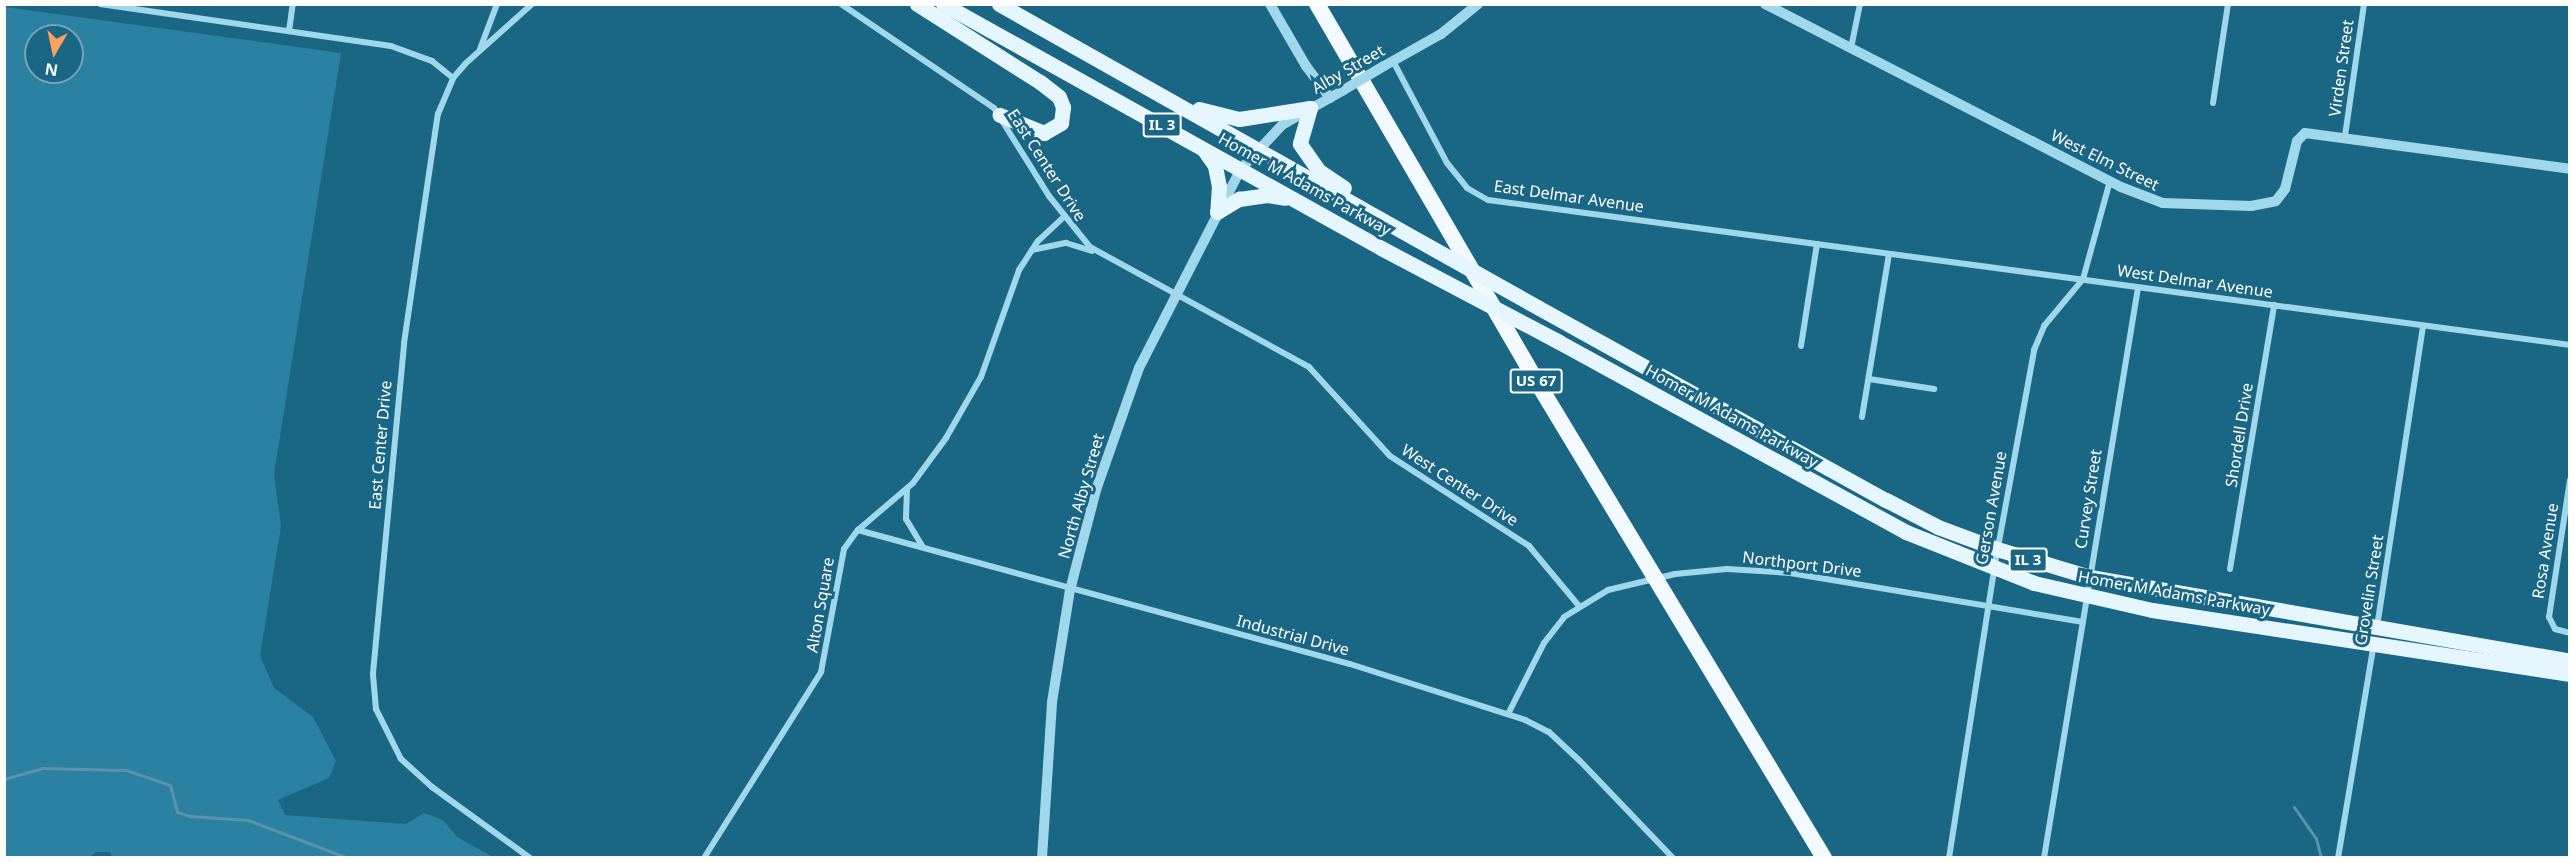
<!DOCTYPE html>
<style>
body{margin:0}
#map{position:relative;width:2574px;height:862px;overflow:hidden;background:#1a6785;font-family:"Noto Sans",sans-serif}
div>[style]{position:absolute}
.green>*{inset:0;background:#2a81a2}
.stream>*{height:3px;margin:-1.5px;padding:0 1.5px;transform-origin:1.5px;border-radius:1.5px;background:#5c93a9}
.minor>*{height:6px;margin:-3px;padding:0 3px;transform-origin:3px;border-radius:3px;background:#a1d7eb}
.tertiary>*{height:10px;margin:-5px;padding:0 5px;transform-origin:5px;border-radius:5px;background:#a1d7eb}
.primary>*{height:15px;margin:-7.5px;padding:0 7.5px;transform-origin:7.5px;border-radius:7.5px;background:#e6f6ff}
.trunk>*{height:16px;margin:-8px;padding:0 8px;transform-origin:8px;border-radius:8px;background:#f2faff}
.tertiary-bridge>*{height:10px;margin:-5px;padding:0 5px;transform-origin:5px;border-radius:5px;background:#a1d7eb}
.primary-bridge>*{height:15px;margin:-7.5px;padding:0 7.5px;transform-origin:7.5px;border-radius:7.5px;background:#e6f6ff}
span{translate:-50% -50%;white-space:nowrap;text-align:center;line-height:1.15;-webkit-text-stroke:6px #1a6785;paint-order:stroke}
.shield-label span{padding:2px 4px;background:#1a6785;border:2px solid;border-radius:4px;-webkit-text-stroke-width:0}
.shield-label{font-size:15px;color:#fff;font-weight:700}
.street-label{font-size:16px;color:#fff}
.frame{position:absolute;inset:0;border:6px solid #fff;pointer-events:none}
.north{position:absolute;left:24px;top:24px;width:60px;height:60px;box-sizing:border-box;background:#1a6785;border:2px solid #76a4b6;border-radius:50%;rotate:189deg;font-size:16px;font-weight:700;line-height:24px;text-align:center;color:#fff}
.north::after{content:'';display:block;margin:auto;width:21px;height:27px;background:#fda25d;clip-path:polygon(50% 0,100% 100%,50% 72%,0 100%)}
</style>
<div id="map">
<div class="green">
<div style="clip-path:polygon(evenodd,5px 7px,341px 53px,274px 474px,281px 526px,260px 656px,274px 688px,313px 717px,336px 761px,329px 778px,278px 800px,285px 815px,406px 824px,424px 813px,443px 820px,457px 837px,493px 857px,112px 858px,110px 852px,96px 852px,90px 857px,5px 857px,5px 7px,36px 36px,72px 36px,72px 72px,36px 72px,36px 36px)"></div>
</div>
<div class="stream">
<div style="left:4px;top:779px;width:40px;rotate:-16deg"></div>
<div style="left:42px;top:768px;width:84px;rotate:1.4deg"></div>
<div style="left:126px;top:770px;width:46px;rotate:18.8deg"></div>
<div style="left:170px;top:785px;width:28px;rotate:75deg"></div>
<div style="left:177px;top:812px;width:14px;rotate:17deg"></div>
<div style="left:190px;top:816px;width:58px;rotate:3.9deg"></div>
<div style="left:248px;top:820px;width:107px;rotate:20.8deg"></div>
<div style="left:2294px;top:807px;width:38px;rotate:55deg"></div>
<div style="left:2316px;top:838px;width:21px;rotate:76deg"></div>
</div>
<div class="minor">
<div style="left:100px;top:4px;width:294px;rotate:8.2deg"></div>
<div style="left:391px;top:46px;width:44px;rotate:20.1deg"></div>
<div style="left:432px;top:61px;width:27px;rotate:39deg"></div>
<div style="left:841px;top:4px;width:185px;rotate:34.2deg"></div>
<div style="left:994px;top:108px;width:104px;rotate:58deg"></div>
<div style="left:1049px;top:196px;width:65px;rotate:51.2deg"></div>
<div style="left:1090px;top:247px;width:250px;rotate:28.7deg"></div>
<div style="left:1309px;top:367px;width:120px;rotate:47.7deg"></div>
<div style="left:1390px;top:456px;width:166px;rotate:32.9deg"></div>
<div style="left:1529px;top:546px;width:78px;rotate:50.2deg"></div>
<div style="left:289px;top:31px;width:27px;rotate:-82deg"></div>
<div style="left:1851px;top:48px;width:45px;rotate:-78.4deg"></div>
<div style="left:480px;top:49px;width:48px;rotate:-69.3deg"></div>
<div style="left:1393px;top:61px;width:115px;rotate:62.1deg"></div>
<div style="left:1447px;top:163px;width:32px;rotate:51deg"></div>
<div style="left:1467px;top:188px;width:24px;rotate:30deg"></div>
<div style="left:1488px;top:200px;width:1092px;rotate:7.63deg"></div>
<div style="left:2213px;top:103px;width:100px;rotate:-81.4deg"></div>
<div style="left:2345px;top:136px;width:133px;rotate:-81.8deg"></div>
<div style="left:1032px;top:250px;width:35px;rotate:-12deg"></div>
<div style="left:1066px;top:243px;width:27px;rotate:17deg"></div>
<div style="left:1801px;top:346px;width:103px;rotate:-81.1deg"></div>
<div style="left:1869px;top:379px;width:66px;rotate:8.7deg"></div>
<div style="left:1862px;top:417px;width:165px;rotate:-80.6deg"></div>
<div style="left:2570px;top:480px;width:139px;rotate:98.7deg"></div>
<div style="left:2549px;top:617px;width:13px;rotate:63deg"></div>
<div style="left:2555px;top:629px;width:16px;rotate:15deg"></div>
<div style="left:907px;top:489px;width:30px;rotate:92deg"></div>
<div style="left:906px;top:519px;width:33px;rotate:59deg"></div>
<div style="left:858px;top:530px;width:510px;rotate:15.24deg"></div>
<div style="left:1350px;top:664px;width:184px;rotate:17.7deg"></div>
<div style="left:1525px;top:720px;width:27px;rotate:27deg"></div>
<div style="left:1549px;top:732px;width:42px;rotate:43.1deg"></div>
<div style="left:1580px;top:761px;width:134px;rotate:46.2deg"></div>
<div style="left:2230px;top:569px;width:268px;rotate:-80.5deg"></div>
<div style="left:2377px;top:627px;width:304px;rotate:-81.3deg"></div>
<div style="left:1508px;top:714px;width:80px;rotate:-63.1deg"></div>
<div style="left:1544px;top:643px;width:33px;rotate:-52deg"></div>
<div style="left:1564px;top:617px;width:52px;rotate:-31.5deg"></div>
<div style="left:1608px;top:590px;width:69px;rotate:-13.4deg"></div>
<div style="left:1675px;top:574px;width:52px;rotate:-5.5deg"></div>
<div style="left:1727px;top:569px;width:63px;rotate:3.6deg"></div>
<div style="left:1790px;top:573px;width:297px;rotate:9.5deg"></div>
<div style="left:530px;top:858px;width:121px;rotate:-144.1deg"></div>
<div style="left:432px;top:787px;width:42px;rotate:-137.9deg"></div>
<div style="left:401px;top:759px;width:56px;rotate:-116.6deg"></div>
<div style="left:376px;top:709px;width:36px;rotate:-95deg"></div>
<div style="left:373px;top:673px;width:331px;rotate:-84.6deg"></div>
<div style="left:404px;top:343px;width:232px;rotate:-81.6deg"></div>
<div style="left:438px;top:114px;width:39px;rotate:-67deg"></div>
<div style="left:453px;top:78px;width:18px;rotate:-49deg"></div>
<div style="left:465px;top:64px;width:90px;rotate:-41.8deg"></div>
<div style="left:704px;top:858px;width:220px;rotate:-57.8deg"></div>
<div style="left:821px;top:672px;width:125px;rotate:-79.4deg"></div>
<div style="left:844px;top:549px;width:24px;rotate:-54deg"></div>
<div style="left:858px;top:530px;width:72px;rotate:-40.5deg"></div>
<div style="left:913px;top:483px;width:56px;rotate:-53.7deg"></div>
<div style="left:946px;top:438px;width:70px;rotate:-60.2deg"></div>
<div style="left:981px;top:377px;width:114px;rotate:-70.4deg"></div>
<div style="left:1019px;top:270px;width:35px;rotate:-57deg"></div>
<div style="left:1038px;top:241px;width:35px;rotate:-43deg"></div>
<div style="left:1949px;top:858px;width:292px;rotate:-81.1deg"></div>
<div style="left:1994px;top:569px;width:223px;rotate:-79.6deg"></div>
<div style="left:2034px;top:350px;width:26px;rotate:-67deg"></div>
<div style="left:2044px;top:326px;width:61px;rotate:-50.3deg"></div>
<div style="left:2083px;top:279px;width:102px;rotate:-74.6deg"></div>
<div style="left:2044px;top:858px;width:578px;rotate:-80.64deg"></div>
<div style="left:2338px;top:858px;width:218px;rotate:-80.5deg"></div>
</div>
<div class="tertiary">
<div style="left:1270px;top:4px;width:72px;rotate:59.9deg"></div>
<div style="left:1306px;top:66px;width:40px;rotate:53deg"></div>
<div style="left:1765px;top:4px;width:400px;rotate:27.2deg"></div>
<div style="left:2121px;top:187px;width:45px;rotate:20.9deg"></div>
<div style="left:2163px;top:203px;width:88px;rotate:2deg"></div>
<div style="left:2251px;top:206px;width:25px;rotate:-11deg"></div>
<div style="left:2276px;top:201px;width:15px;rotate:-53deg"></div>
<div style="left:2285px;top:189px;width:49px;rotate:-76deg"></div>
<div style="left:2297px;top:141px;width:11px;rotate:-45deg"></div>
<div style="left:2305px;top:133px;width:267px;rotate:7.7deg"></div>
<div style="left:1384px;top:66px;width:65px;rotate:-29.3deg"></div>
<div style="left:1441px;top:34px;width:48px;rotate:-39deg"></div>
<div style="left:1042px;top:858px;width:156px;rotate:-86.3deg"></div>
<div style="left:1052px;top:702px;width:113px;rotate:-80.9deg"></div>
<div style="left:1070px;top:590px;width:103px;rotate:-75.4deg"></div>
<div style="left:1096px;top:490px;width:129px;rotate:-70.6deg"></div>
<div style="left:1139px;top:368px;width:224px;rotate:-62.9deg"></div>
<div style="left:1241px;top:169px;width:60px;rotate:-47deg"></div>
<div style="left:1282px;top:125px;width:69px;rotate:-29.5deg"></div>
</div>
<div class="primary">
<div style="left:917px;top:4px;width:146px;rotate:32.4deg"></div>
<div style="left:1040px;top:82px;width:24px;rotate:38deg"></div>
<div style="left:1059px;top:97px;width:11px;rotate:68deg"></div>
<div style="left:1063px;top:107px;width:16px;rotate:97deg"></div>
<div style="left:1061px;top:123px;width:20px;rotate:150deg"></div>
<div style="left:1044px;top:133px;width:48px;rotate:-157.8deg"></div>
<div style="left:943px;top:4px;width:501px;rotate:29.12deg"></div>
<div style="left:999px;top:4px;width:413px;rotate:29.4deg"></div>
<div style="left:1310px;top:108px;width:37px;rotate:106deg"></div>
<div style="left:1300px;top:144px;width:33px;rotate:55deg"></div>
<div style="left:1319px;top:171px;width:30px;rotate:34deg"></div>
<div style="left:1199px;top:109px;width:41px;rotate:14deg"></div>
<div style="left:1239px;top:119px;width:72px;rotate:-8.8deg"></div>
<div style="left:1204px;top:150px;width:19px;rotate:55deg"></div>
<div style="left:1215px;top:166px;width:20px;rotate:79deg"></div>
<div style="left:1219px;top:186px;width:26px;rotate:94deg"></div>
<div style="left:1217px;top:212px;width:26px;rotate:-31deg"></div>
<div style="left:1239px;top:199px;width:28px;rotate:-8deg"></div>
<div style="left:1267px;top:195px;width:18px;rotate:9deg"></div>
<div style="left:1539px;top:308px;width:397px;rotate:29deg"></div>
<div style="left:1886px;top:500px;width:59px;rotate:27.4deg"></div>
<div style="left:1938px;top:527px;width:63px;rotate:20.4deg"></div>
<div style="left:1997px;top:549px;width:97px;rotate:16.8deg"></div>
<div style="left:2090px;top:577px;width:487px;rotate:9.9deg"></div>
<div style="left:1559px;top:342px;width:396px;rotate:28.7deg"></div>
<div style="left:1906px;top:532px;width:138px;rotate:21.7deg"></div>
<div style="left:2034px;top:583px;width:121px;rotate:12.9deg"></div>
<div style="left:2152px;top:610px;width:423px;rotate:8.7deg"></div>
</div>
<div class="trunk">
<div style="left:1317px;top:4px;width:437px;rotate:59.8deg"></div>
<div style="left:1537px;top:382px;width:556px;rotate:58.91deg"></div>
</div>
<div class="tertiary-bridge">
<div style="left:1342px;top:91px;width:49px;rotate:-30.8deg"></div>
</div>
<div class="primary-bridge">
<div style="left:1359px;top:207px;width:206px;rotate:29.3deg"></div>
<div style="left:1381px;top:248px;width:201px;rotate:27.8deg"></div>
</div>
<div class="shield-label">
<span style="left:1162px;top:125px">IL 3</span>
<span style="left:1536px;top:381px">US 67</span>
<span style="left:2028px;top:560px">IL 3</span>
</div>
<div class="street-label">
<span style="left:2341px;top:68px;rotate:-82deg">Virden Street</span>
<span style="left:1348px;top:69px;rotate:-30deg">Alby Street</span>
<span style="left:2105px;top:160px;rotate:26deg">West Elm Street</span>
<span style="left:1047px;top:165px;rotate:57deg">East Center Drive</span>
<span style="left:1305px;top:184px;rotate:29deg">Homer M Adams Parkway</span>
<span style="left:1569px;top:196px;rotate:8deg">East Delmar Avenue</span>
<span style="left:2195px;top:281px;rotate:8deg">West Delmar Avenue</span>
<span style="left:1732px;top:416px;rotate:29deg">Homer M Adams Parkway</span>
<span style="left:2239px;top:435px;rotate:-81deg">Shordell Drive</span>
<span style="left:380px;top:445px;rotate:-85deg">East Center Drive</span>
<span style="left:1460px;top:485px;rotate:33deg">West Center Drive</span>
<span style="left:1081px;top:496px;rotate:-74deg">North Alby Street</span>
<span style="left:2088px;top:499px;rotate:-81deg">Curvey Street</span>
<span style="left:1991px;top:508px;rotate:-80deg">Gerson Avenue</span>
<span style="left:2545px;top:551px;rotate:-81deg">Rosa Avenue</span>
<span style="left:1802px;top:564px;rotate:7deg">Northport Drive</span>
<span style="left:2369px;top:590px;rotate:-81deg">Grovelin Street</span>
<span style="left:2174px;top:593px;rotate:10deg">Homer M Adams Parkway</span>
<span style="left:820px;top:605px;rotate:-80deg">Alton Square</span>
<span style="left:1293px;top:635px;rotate:15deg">Industrial Drive</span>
</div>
<div class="frame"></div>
<div class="north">N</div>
</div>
